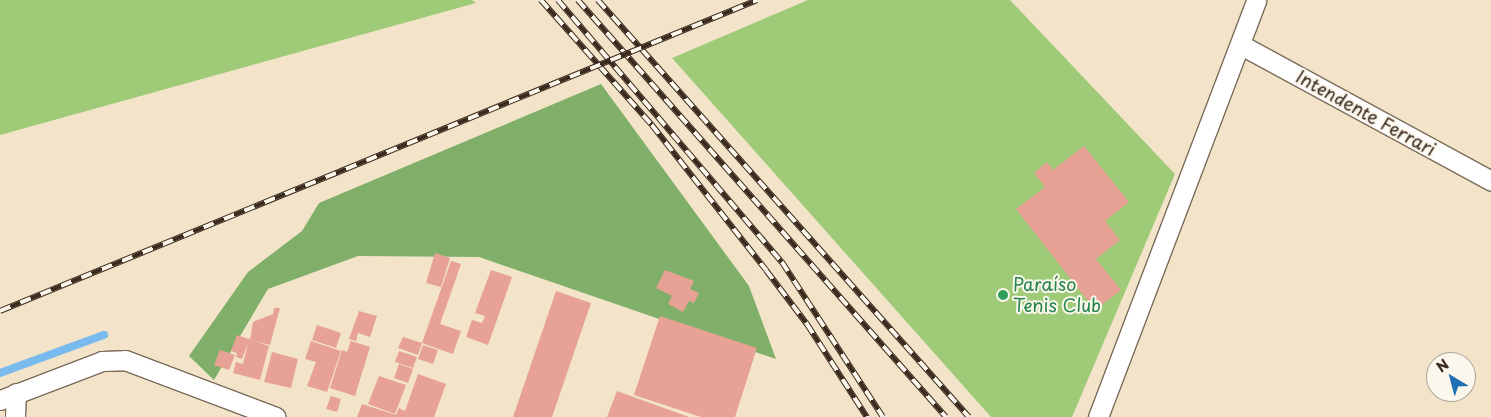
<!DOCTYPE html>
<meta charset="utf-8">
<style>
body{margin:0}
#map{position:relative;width:1491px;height:417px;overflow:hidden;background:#f3e4c9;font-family:"Playpen Sans",sans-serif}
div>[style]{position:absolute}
.green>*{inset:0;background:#9fcb79}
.forest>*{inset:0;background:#7faf69}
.stream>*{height:8px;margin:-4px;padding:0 4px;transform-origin:4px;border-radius:4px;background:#79bbee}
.building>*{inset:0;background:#e7a195}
.roads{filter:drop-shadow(1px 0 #7b6b5a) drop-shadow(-1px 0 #7b6b5a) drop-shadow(0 1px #7b6b5a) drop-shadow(0 -1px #7b6b5a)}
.street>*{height:19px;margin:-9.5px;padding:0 9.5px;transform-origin:9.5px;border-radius:9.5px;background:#fff}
.rail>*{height:5.5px;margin-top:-2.75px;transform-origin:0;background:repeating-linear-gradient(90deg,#fbf7ec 0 11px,#3b2a1e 0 22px);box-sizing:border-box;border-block:1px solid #3b2a1e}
.dots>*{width:14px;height:14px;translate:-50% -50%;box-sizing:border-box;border:2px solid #fbf7ec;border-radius:50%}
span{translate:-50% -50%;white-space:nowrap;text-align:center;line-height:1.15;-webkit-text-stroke:4px #fbf7ec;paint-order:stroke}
.street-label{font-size:18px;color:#3b2a1e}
.leisure-label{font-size:18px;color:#27864d}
.left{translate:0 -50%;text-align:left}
.north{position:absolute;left:1426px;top:352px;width:50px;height:50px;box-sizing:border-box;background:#fbf7ec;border:1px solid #aea59a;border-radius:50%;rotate:323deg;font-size:14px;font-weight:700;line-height:20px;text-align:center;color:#3b2a1e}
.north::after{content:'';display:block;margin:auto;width:18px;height:22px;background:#1f6fb2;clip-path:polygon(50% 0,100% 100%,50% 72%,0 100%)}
</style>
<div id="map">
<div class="green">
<div style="clip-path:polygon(0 0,472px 0,476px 3px,0 135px)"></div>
<div style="clip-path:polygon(808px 0,1010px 0,1175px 174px,1072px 417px,991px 417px,672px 58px)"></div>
</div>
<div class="forest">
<div style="clip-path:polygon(601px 84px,749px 286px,776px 359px,479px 257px,358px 256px,268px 289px,214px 380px,189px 356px,248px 272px,302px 231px,319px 203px)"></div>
</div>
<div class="stream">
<div style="left:0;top:373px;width:111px;rotate:-20.1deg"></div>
</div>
<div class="building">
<div style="clip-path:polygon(1084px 146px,1129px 202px,1105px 221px,1120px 240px,1096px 259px,1121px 290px,1095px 310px,1016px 209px,1045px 187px,1034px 173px,1047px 162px,1053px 170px)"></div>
<div style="clip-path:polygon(435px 253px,450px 258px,441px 287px,426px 283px)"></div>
<div style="clip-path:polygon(451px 261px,461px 264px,440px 324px,461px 331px,453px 354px,422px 343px)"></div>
<div style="clip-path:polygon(491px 270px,512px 277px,488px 345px,466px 337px,472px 320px,482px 323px,485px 316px,475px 313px)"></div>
<div style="clip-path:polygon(665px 270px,694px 281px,690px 289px,699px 293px,694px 303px,689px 301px,683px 312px,668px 304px,672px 296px,656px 288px)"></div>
<div style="clip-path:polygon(556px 291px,591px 303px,552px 417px,513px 417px)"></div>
<div style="clip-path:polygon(274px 308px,280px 308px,270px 345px,250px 340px,253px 322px,273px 314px)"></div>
<div style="clip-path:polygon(359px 311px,377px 316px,370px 337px,358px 333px,356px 341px,349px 339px)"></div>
<div style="clip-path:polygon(660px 316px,757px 348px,735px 417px,701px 417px,634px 395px)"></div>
<div style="clip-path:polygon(317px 325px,341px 333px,336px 348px,312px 340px)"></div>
<div style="clip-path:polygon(237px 335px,269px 346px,260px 380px,233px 373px,236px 362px,243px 364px,248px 343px,242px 359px,236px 357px,237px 353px,231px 351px)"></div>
<div style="clip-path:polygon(403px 337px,422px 343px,418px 355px,398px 348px)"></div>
<div style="clip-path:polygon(311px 341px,341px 351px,327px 392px,307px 386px,316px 362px,305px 359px)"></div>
<div style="clip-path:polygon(351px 341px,370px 347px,355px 396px,330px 388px,342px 350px,347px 352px)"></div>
<div style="clip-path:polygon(423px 345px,438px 350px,433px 364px,418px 359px)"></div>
<div style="clip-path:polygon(220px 350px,235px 355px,229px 370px,214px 365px)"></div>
<div style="clip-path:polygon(399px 351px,417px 357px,413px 368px,395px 362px)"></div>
<div style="clip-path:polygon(272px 352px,298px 359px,291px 388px,264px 382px)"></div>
<div style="clip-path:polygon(399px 364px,413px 369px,408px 383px,394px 378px)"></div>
<div style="clip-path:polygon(418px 374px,446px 384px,434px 417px,357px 417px,362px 404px,396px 415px,399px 408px,405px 411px)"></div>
<div style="clip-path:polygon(379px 376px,406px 385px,395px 414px,368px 404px)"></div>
<div style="clip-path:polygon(617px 391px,689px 417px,607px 417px)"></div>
<div style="clip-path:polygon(331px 396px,341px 399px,337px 412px,326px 409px)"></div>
</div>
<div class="roads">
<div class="street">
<div style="left:1241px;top:45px;width:285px;rotate:28.5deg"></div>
<div style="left:0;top:400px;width:109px;rotate:-20.9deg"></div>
<div style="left:102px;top:361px;width:23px;rotate:-2deg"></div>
<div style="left:125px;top:360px;width:161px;rotate:20.7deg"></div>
<div style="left:15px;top:417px;width:24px;rotate:-88deg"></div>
<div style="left:1098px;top:417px;width:446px;rotate:-69.2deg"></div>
</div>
</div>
<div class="rail">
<div style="left:541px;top:0;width:167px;rotate:48.4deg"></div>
<div style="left:652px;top:125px;width:184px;rotate:51.8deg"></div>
<div style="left:766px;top:270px;width:68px;rotate:52.8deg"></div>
<div style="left:807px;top:324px;width:111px;rotate:57.2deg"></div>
<div style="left:558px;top:0;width:345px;rotate:49.5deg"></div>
<div style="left:782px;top:262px;width:185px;rotate:56.9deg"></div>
<div style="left:578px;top:0;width:556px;rotate:48.57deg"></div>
<div style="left:598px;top:0;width:558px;rotate:48.34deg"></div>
<div style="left:0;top:311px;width:818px;rotate:-22.33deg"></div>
</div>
<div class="dots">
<div style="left:1003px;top:295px;background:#2e9e5b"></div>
</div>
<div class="street-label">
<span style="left:1366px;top:113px;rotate:29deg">Intendente Ferrari</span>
</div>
<div class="leisure-label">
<span class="left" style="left:1013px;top:295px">Paraíso<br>Tenis Club</span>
</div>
<div class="north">N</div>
</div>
